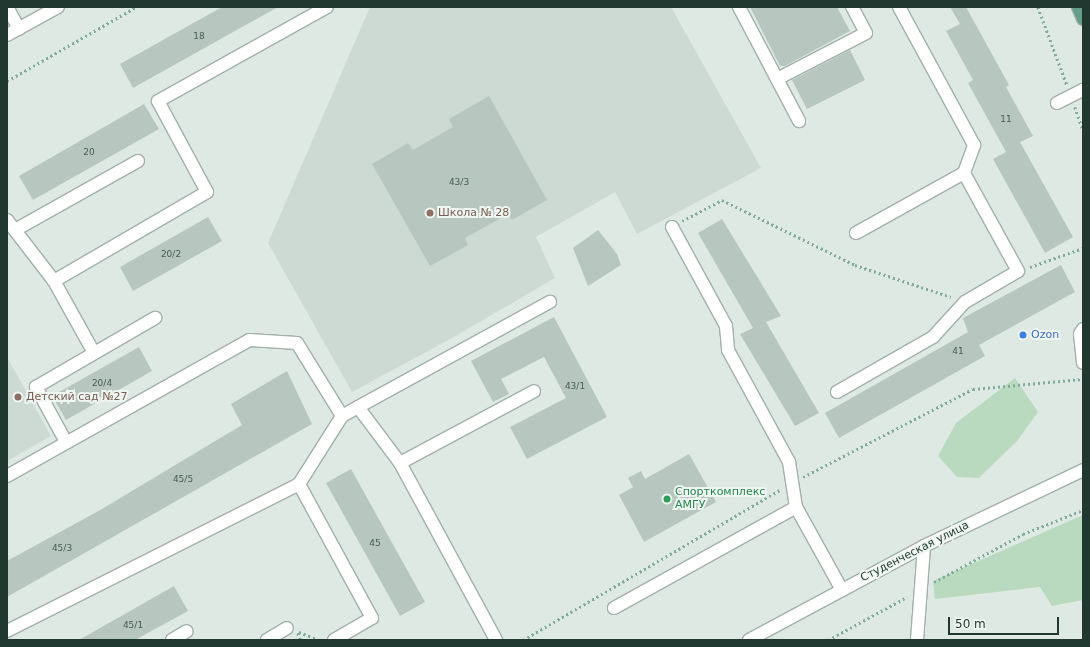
<!DOCTYPE html>
<meta charset="utf-8">
<style>
body{margin:0}
#map{position:relative;width:1090px;height:647px;overflow:hidden;background:#dfe9e4;font-family:"DejaVu Sans",sans-serif}
div>[style]{position:absolute}
.built>*{inset:0;background:#cdd9d3}
.green>*{inset:0;background:#b9dabf}
.building>*{inset:0;background:#b7c7bf}
.path>*{height:2.5px;margin-top:-1.25px;transform-origin:0;background:repeating-linear-gradient(90deg,#81ab9a 0 2px,transparent 0 5px)}
.roads{filter:drop-shadow(1px 0 #a2b0aa) drop-shadow(-1px 0 #a2b0aa) drop-shadow(0 1px #a2b0aa) drop-shadow(0 -1px #a2b0aa)}
.minor>*{height:12px;margin:-6px;padding:0 6px;transform-origin:6px;border-radius:6px;background:#fff}
.major>*{height:12px;margin:-6px;padding:0 6px;transform-origin:6px;border-radius:6px;background:#669d8a}
.dots>*{width:11px;height:11px;translate:-50% -50%;box-sizing:border-box;border:2px solid #eff6f2;border-radius:50%}
span{translate:-50% -50%;white-space:nowrap;text-align:center;line-height:1.15;-webkit-text-stroke:4px #eff6f2;paint-order:stroke}
.number-label{font-size:9px;color:#465c54}
.number-label span{-webkit-text-stroke-width:0}
.education-label{font-size:11px;color:#785e54}
.left{translate:0 -50%;text-align:left}
.shop-label{font-size:11px;color:#366cbe}
.leisure-label{font-size:11px;color:#27864d}
.street-label{font-size:11px;color:#213830}
.frame{position:absolute;inset:0;border:8px solid #213830;pointer-events:none}
.scale{position:absolute;left:948px;top:617px;width:111px;height:18px;box-sizing:border-box;border:2px solid #213830;border-top:0;padding-left:5px;font-size:12px;line-height:14px;white-space:nowrap;color:#213830;-webkit-text-stroke:3px #eff6f2;paint-order:stroke}
</style>
<div id="map">
<div class="built">
<div style="clip-path:polygon(370px 7px,671px 7px,761px 168px,637px 234px,615px 192px,536px 237px,555px 278px,454px 337px,352px 392px,268px 243px)"></div>
<div style="clip-path:polygon(7px 357px,51px 436px,7px 461px)"></div>
</div>
<div class="green">
<div style="clip-path:polygon(1015px 378px,1038px 412px,1017px 441px,979px 478px,957px 477px,938px 456px,956px 423px)"></div>
<div style="clip-path:polygon(1083px 515px,1083px 600px,1052px 606px,1040px 587px,935px 599px,933px 581px)"></div>
</div>
<div class="building">
<div style="clip-path:polygon(222px 7px,278px 7px,133px 88px,120px 64px)"></div>
<div style="clip-path:polygon(750px 7px,837px 7px,850px 31px,785px 66px,780px 66px)"></div>
<div style="clip-path:polygon(950px 7px,966px 7px,1009px 85px,1006px 87px,1033px 136px,1020px 142px,1073px 237px,1045px 253px,993px 159px,1006px 152px,968px 83px,973px 80px,946px 31px,960px 24px)"></div>
<div style="clip-path:polygon(850px 50px,865px 80px,807px 109px,792px 80px)"></div>
<div style="clip-path:polygon(489px 96px,547px 200px,512px 220px,508px 214px,465px 238px,468px 245px,430px 266px,372px 164px,408px 143px,413px 150px,453px 127px,449px 119px)"></div>
<div style="clip-path:polygon(144px 104px,159px 129px,33px 200px,19px 176px)"></div>
<div style="clip-path:polygon(208px 217px,222px 241px,133px 291px,120px 267px)"></div>
<div style="clip-path:polygon(722px 219px,781px 316px,766px 322px,819px 413px,795px 426px,740px 334px,753px 328px,698px 233px)"></div>
<div style="clip-path:polygon(598px 230px,617px 254px,621px 265px,588px 286px,573px 248px)"></div>
<div style="clip-path:polygon(1061px 265px,1075px 292px,979px 345px,985px 356px,839px 438px,825px 413px,968px 332px,963px 318px)"></div>
<div style="clip-path:polygon(554px 317px,607px 417px,527px 459px,510px 427px,566px 398px,544px 357px,501px 379px,509px 394px,493px 402px,471px 361px)"></div>
<div style="clip-path:polygon(139px 347px,152px 371px,66px 420px,52px 396px)"></div>
<div style="clip-path:polygon(287px 371px,312px 424px,7px 597px,7px 561px,102px 509px,242px 425px,231px 404px)"></div>
<div style="clip-path:polygon(689px 454px,716px 502px,644px 542px,619px 495px,633px 487px,628px 478px,641px 471px,645px 479px)"></div>
<div style="clip-path:polygon(351px 469px,425px 602px,400px 616px,326px 483px)"></div>
<div style="clip-path:polygon(174px 586px,188px 611px,135px 640px,79px 640px)"></div>
</div>
<div class="path">
<div style="left:1038px;top:7px;width:83px;rotate:69.6deg"></div>
<div style="left:7px;top:81px;width:149px;rotate:-29.8deg"></div>
<div style="left:1075px;top:107px;width:24px;rotate:71deg"></div>
<div style="left:682px;top:221px;width:45px;rotate:-27.7deg"></div>
<div style="left:722px;top:200px;width:148px;rotate:26deg"></div>
<div style="left:855px;top:265px;width:101px;rotate:18.4deg"></div>
<div style="left:1030px;top:267px;width:56px;rotate:-19.7deg"></div>
<div style="left:803px;top:477px;width:191px;rotate:-27.4deg"></div>
<div style="left:973px;top:389px;width:110px;rotate:-5.2deg"></div>
<div style="left:934px;top:582px;width:101px;rotate:-28.3deg"></div>
<div style="left:1023px;top:534px;width:65px;rotate:-21.8deg"></div>
<div style="left:299px;top:632px;width:22px;rotate:22deg"></div>
<div style="left:298px;top:633px;width:8px;rotate:67deg"></div>
<div style="left:523px;top:640px;width:298px;rotate:-30.3deg"></div>
<div style="left:828px;top:640px;width:90px;rotate:-28.6deg"></div>
</div>
<div class="roads">
<div class="minor">
<div style="left:7px;top:7px;width:25px;rotate:61deg"></div>
<div style="left:739px;top:7px;width:129px;rotate:62.2deg"></div>
<div style="left:7px;top:35px;width:58px;rotate:-28.8deg"></div>
<div style="left:777px;top:79px;width:100px;rotate:-27.3deg"></div>
<div style="left:866px;top:33px;width:30px;rotate:-118deg"></div>
<div style="left:1057px;top:103px;width:29px;rotate:-27deg"></div>
<div style="left:7px;top:220px;width:77px;rotate:52.4deg"></div>
<div style="left:54px;top:281px;width:82px;rotate:60.9deg"></div>
<div style="left:672px;top:227px;width:113px;rotate:61.4deg"></div>
<div style="left:726px;top:326px;width:24px;rotate:85deg"></div>
<div style="left:728px;top:350px;width:128px;rotate:61.4deg"></div>
<div style="left:789px;top:462px;width:46px;rotate:81.2deg"></div>
<div style="left:796px;top:507px;width:95px;rotate:61deg"></div>
<div style="left:15px;top:230px;width:141px;rotate:-29.3deg"></div>
<div style="left:856px;top:233px;width:124px;rotate:-29.1deg"></div>
<div style="left:964px;top:173px;width:30px;rotate:-70deg"></div>
<div style="left:974px;top:145px;width:157px;rotate:-118.5deg"></div>
<div style="left:54px;top:281px;width:177px;rotate:-30.2deg"></div>
<div style="left:207px;top:192px;width:103px;rotate:-118.3deg"></div>
<div style="left:158px;top:101px;width:193px;rotate:-29.1deg"></div>
<div style="left:1083px;top:329px;width:6px;rotate:121deg"></div>
<div style="left:1080px;top:334px;width:29px;rotate:84deg"></div>
<div style="left:837px;top:392px;width:111px;rotate:-29.8deg"></div>
<div style="left:933px;top:337px;width:47px;rotate:-47.6deg"></div>
<div style="left:965px;top:302px;width:61px;rotate:-30.3deg"></div>
<div style="left:1018px;top:271px;width:112px;rotate:-118.9deg"></div>
<div style="left:358px;top:407px;width:219px;rotate:-28.7deg"></div>
<div style="left:66px;top:442px;width:63px;rotate:-118.6deg"></div>
<div style="left:36px;top:387px;width:138px;rotate:-30.1deg"></div>
<div style="left:400px;top:463px;width:152px;rotate:-28.2deg"></div>
<div style="left:7px;top:476px;width:278px;rotate:-29.3deg"></div>
<div style="left:249px;top:340px;width:48px;rotate:3.6deg"></div>
<div style="left:297px;top:343px;width:86px;rotate:58.3deg"></div>
<div style="left:614px;top:608px;width:208px;rotate:-29deg"></div>
<div style="left:7px;top:631px;width:327px;rotate:-26.7deg"></div>
<div style="left:172px;top:640px;width:17px;rotate:-31deg"></div>
<div style="left:267px;top:640px;width:23px;rotate:-31deg"></div>
<div style="left:334px;top:640px;width:44px;rotate:-30.1deg"></div>
<div style="left:372px;top:618px;width:153px;rotate:-118.6deg"></div>
<div style="left:299px;top:484px;width:80px;rotate:-57.7deg"></div>
<div style="left:342px;top:416px;width:18px;rotate:-29deg"></div>
<div style="left:358px;top:407px;width:70px;rotate:53.1deg"></div>
<div style="left:400px;top:463px;width:201px;rotate:61.5deg"></div>
<div style="left:749px;top:640px;width:199px;rotate:-28.2deg"></div>
<div style="left:924px;top:546px;width:176px;rotate:-25.5deg"></div>
<div style="left:917px;top:640px;width:94px;rotate:-85.7deg"></div>
</div>
<div class="major">
<div style="left:1078px;top:7px;width:13px;rotate:67deg"></div>
</div>
</div>
<div class="dots">
<div style="left:430px;top:213px;background:#8d6e63"></div>
<div style="left:1023px;top:335px;background:#3f7fe0"></div>
<div style="left:18px;top:397px;background:#8d6e63"></div>
<div style="left:667px;top:499px;background:#2e9e5b"></div>
</div>
<div class="number-label">
<span style="left:199px;top:36px">18</span>
<span style="left:1006px;top:119px">11</span>
<span style="left:89px;top:152px">20</span>
<span style="left:459px;top:182px">43/3</span>
<span style="left:171px;top:254px">20/2</span>
<span style="left:958px;top:351px">41</span>
<span style="left:102px;top:383px">20/4</span>
<span style="left:575px;top:386px">43/1</span>
<span style="left:183px;top:479px">45/5</span>
<span style="left:375px;top:543px">45</span>
<span style="left:62px;top:548px">45/3</span>
<span style="left:133px;top:625px">45/1</span>
</div>
<div class="education-label">
<span class="left" style="left:438px;top:213px">Школа № 28</span>
<span class="left" style="left:26px;top:397px">Детский сад №27</span>
</div>
<div class="shop-label">
<span class="left" style="left:1031px;top:335px">Ozon</span>
</div>
<div class="leisure-label">
<span class="left" style="left:675px;top:499px">Спорткомплекс<br>АМГУ</span>
</div>
<div class="street-label">
<span style="left:915px;top:552px;rotate:-27deg">Студенческая улица</span>
</div>
<div class="frame"></div>
<div class="scale">50 m</div>
</div>
